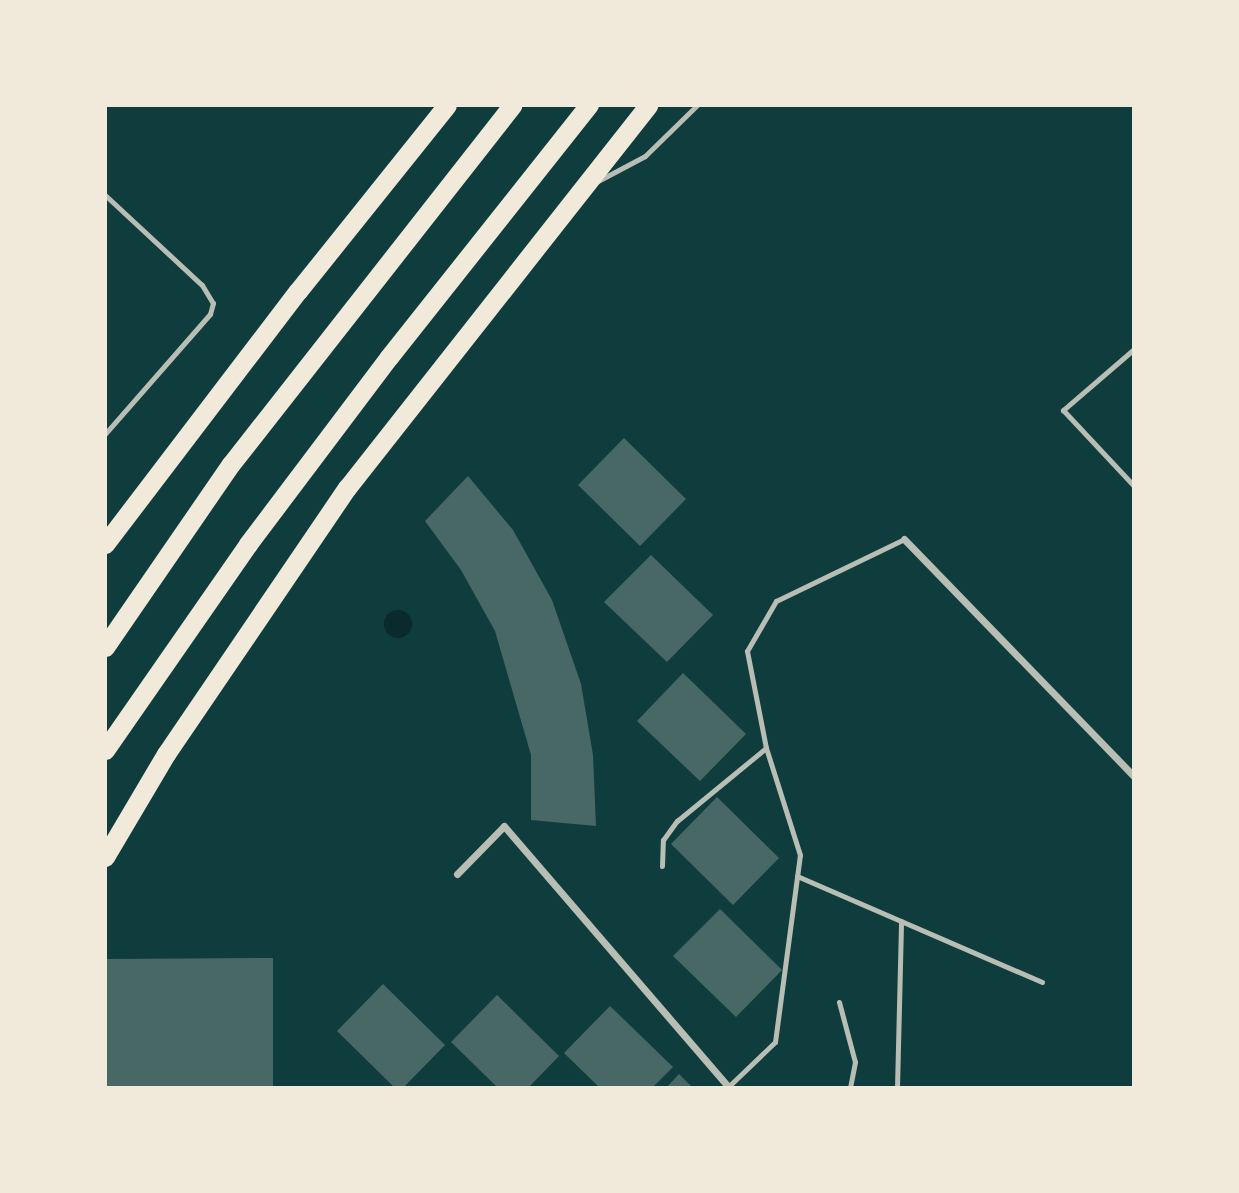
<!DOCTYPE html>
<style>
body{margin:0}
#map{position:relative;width:1239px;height:1193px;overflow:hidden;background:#0f3d3e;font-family:"Nunito Sans",sans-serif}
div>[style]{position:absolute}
.water>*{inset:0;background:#0a2a2b}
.round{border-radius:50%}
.building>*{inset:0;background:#486865}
.service>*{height:5px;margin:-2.5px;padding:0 2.5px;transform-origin:2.5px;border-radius:2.5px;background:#b8beb3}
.minor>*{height:7px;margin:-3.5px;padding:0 3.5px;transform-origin:3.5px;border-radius:3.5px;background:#b8beb3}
.motorway>*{height:19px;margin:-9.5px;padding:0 9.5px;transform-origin:9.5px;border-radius:9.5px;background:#f1e9da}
span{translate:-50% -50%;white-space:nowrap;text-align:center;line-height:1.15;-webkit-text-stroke:7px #f1e9da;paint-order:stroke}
.frame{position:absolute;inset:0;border:107px solid #f1e9da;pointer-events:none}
</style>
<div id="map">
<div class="water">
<div class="round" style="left:384px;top:610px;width:28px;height:28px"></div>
</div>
<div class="building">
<div style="clip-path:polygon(624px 438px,686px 499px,640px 546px,578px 485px)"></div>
<div style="clip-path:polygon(468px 476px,513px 530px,552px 600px,581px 684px,593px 755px,596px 826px,531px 820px,531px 755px,495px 631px,461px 570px,425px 521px)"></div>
<div style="clip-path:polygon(651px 555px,713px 615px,667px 662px,604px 602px)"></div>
<div style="clip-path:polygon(683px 673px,746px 734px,700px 781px,637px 721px)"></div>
<div style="clip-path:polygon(717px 797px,779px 858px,733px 905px,671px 844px)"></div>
<div style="clip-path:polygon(720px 909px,782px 970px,736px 1017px,673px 956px)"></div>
<div style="clip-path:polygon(273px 958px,273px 1088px,105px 1088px,105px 959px)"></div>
<div style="clip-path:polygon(383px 984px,445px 1045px,403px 1088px,395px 1088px,337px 1031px)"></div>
<div style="clip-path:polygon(497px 995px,559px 1056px,528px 1088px,498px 1088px,451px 1042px)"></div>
<div style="clip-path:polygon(610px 1006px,673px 1067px,652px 1088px,600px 1088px,564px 1053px)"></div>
<div style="clip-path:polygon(679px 1074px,693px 1088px,666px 1088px)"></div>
</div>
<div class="service">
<div style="left:596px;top:182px;width:55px;rotate:-28deg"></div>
<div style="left:645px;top:156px;width:73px;rotate:-44.4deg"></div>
<div style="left:105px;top:195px;width:132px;rotate:42.9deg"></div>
<div style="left:202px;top:285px;width:21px;rotate:59deg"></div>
<div style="left:213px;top:303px;width:11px;rotate:105deg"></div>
<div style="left:210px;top:314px;width:159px;rotate:131.2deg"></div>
<div style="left:1134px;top:349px;width:94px;rotate:139.3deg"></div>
<div style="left:1063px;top:410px;width:104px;rotate:46.9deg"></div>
<div style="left:662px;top:866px;width:26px;rotate:-88deg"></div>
<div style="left:663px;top:840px;width:24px;rotate:-54deg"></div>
<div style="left:677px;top:821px;width:115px;rotate:-39.4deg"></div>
<div style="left:797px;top:876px;width:267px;rotate:23.4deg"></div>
<div style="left:839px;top:1002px;width:62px;rotate:75.1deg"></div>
<div style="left:855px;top:1062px;width:26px;rotate:101deg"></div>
<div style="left:728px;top:1087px;width:65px;rotate:-43.8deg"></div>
<div style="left:775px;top:1042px;width:189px;rotate:-82.4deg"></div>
<div style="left:800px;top:855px;width:112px;rotate:-107.6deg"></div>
<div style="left:766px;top:748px;width:99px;rotate:-101.1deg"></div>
<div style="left:747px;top:651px;width:58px;rotate:-59.9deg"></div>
<div style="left:776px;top:601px;width:142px;rotate:-25.8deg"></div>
<div style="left:897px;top:1088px;width:167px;rotate:-88.6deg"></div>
</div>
<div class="minor">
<div style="left:904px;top:539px;width:330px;rotate:45.9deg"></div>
<div style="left:457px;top:874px;width:67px;rotate:-45.6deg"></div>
<div style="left:504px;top:826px;width:345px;rotate:49.3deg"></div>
</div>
<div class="motorway">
<div style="left:105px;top:544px;width:318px;rotate:-52.7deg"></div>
<div style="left:298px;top:291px;width:238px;rotate:-51.3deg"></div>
<div style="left:105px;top:647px;width:222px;rotate:-55.5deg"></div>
<div style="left:231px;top:464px;width:456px;rotate:-51.9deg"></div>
<div style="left:105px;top:750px;width:251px;rotate:-55.2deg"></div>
<div style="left:248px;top:544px;width:234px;rotate:-53deg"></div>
<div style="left:389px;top:357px;width:322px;rotate:-51.6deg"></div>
<div style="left:105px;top:857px;width:120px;rotate:-59.4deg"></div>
<div style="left:166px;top:754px;width:322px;rotate:-55.8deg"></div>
<div style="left:347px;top:488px;width:487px;rotate:-51.8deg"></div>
</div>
<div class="frame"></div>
</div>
